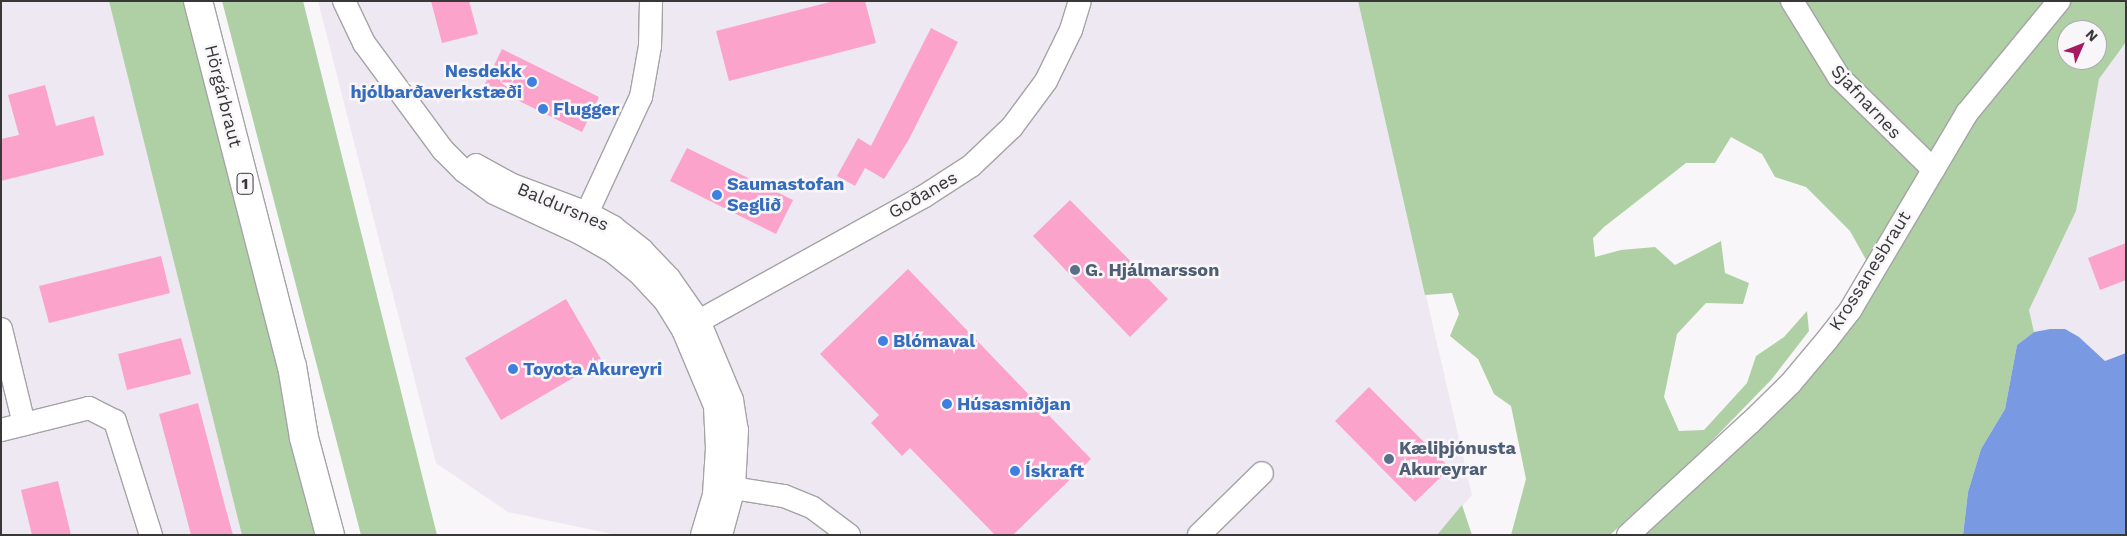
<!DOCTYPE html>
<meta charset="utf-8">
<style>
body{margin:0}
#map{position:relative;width:2127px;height:536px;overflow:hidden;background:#f8f6f9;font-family:"Work Sans",sans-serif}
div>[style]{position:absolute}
.built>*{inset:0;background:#eee8f2}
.green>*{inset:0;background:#aed0a4}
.water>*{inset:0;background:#799ae3}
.building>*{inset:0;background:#fba3ca}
.roads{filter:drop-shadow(1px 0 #a4a3a6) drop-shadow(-1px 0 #a4a3a6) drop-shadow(0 1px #a4a3a6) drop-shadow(0 -1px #a4a3a6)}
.minor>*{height:22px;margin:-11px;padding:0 11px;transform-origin:11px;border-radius:11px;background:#fff}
.highway>*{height:28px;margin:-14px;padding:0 14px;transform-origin:14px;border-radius:14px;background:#fff}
.dots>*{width:14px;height:14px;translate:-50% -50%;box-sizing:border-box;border:2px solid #f8f6f9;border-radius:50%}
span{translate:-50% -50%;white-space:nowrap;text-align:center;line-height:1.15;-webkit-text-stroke:5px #f8f6f9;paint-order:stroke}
.shield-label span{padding:1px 4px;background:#f8f6f9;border:1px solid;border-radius:4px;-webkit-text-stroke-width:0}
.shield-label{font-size:16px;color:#383839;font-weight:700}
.shop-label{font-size:18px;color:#366cbe;font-weight:700}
.right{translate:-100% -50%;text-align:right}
.left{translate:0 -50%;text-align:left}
.street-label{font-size:18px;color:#383839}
.service-label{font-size:18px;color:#4e5e75;font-weight:700}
.frame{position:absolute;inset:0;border:2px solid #383839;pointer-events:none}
.north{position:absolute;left:2057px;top:20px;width:50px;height:50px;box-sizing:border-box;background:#f8f6f9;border:1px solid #abaaac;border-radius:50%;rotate:46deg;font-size:14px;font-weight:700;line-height:20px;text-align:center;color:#383839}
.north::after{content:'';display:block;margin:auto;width:18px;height:22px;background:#a61b60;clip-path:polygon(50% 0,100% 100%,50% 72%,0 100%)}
</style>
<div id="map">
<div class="built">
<div style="clip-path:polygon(1px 1px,137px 1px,290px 535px,1px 535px)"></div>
<div style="clip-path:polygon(318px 1px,1358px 1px,1472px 495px,1437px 535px,617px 535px,508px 512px,436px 463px)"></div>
<div style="clip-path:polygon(2126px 42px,2126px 353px,2105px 361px,2079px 337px,2050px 329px,2034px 332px,2029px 310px,2076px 211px,2099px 79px)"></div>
</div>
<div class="green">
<div style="clip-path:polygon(109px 1px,185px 1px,324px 535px,242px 535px)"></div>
<div style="clip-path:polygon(222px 1px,303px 1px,437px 535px,361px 535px)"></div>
<div style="clip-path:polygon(evenodd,1358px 1px,2126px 1px,2126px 42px,2099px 79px,2076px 211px,2029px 310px,2034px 332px,2017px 345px,2005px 409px,1981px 449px,1968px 492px,1963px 535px,1636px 535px,1799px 392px,1878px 281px,1850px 231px,1806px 187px,1775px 177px,1762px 154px,1731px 137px,1715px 163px,1686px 163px,1604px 227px,1593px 238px,1595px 257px,1621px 250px,1655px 247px,1675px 265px,1721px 241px,1725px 273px,1749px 283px,1743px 304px,1706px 303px,1677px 334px,1664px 397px,1679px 431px,1704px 430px,1747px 383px,1756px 356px,1784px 337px,1807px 311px,1809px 331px,1771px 380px,1702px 451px,1610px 535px,1511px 535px,1526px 479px,1511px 406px,1494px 394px,1478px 359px,1450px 336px,1459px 314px,1452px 293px,1425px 295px,1358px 1px,2067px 30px,2097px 30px,2097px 60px,2067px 60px,2067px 30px)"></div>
<div style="clip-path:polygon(1462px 505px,1472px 535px,1437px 535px)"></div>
</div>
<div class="water">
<div style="clip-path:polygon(2050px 329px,2065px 329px,2079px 337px,2105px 361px,2126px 353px,2126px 535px,1963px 535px,1968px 492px,1981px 449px,2005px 409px,2017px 345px,2034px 332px)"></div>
</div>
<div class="building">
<div style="clip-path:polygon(431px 1px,469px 1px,478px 34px,442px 43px)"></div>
<div style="clip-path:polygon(834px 1px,865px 1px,876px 43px,729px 81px,716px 31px)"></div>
<div style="clip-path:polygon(931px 28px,958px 42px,908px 141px,884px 179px,865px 168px,855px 186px,837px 176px,858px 138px,871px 146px)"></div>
<div style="clip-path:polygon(502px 49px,599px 97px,582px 132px,485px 84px)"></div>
<div style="clip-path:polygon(45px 85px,56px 126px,94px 116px,104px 155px,1px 181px,1px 139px,19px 135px,8px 95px)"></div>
<div style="clip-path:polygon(687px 148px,793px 200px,776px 234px,670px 181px)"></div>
<div style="clip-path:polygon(1070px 200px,1168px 299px,1130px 337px,1033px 236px)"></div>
<div style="clip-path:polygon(2126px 243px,2126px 280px,2100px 290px,2088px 258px)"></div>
<div style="clip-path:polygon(161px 256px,170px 293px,49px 323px,39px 286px)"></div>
<div style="clip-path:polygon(908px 269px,1091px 459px,1013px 535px,995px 535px,910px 448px,902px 456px,871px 423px,879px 415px,820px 354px)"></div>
<div style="clip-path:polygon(566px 299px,602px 361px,501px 420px,465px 358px)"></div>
<div style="clip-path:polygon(181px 338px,191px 374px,127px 390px,118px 354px)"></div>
<div style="clip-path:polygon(1369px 387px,1450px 468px,1415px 502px,1335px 421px)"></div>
<div style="clip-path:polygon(198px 403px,225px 506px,233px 535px,191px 535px,183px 504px,159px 414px)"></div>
<div style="clip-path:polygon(58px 481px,71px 535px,32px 535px,21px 490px)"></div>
</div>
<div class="roads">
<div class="minor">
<div style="left:344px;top:1px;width:47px;rotate:64.5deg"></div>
<div style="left:364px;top:43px;width:133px;rotate:53.6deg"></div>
<div style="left:443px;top:150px;width:30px;rotate:45deg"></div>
<div style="left:464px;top:171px;width:37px;rotate:36deg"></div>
<div style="left:494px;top:193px;width:93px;rotate:24.9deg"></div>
<div style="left:578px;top:232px;width:40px;rotate:29.7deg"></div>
<div style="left:613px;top:252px;width:32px;rotate:39deg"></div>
<div style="left:638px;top:272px;width:40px;rotate:47deg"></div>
<div style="left:665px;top:301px;width:34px;rotate:58deg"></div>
<div style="left:683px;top:330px;width:82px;rotate:67.2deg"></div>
<div style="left:715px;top:406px;width:42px;rotate:87.3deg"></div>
<div style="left:717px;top:448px;width:47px;rotate:93.7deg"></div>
<div style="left:714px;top:495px;width:42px;rotate:106.7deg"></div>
<div style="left:1792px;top:1px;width:89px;rotate:58.3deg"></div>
<div style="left:1839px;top:77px;width:132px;rotate:44.4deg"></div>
<div style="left:476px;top:165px;width:39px;rotate:29deg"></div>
<div style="left:510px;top:184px;width:82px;rotate:20.6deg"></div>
<div style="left:587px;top:213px;width:30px;rotate:28deg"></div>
<div style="left:613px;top:227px;width:37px;rotate:38deg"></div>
<div style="left:642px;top:250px;width:39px;rotate:46deg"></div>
<div style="left:669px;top:278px;width:52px;rotate:55.1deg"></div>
<div style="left:699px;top:321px;width:86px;rotate:67.3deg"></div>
<div style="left:732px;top:400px;width:30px;rotate:81deg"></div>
<div style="left:737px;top:430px;width:57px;rotate:93deg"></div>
<div style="left:734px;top:487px;width:50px;rotate:105.2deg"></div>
<div style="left:581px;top:226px;width:142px;rotate:-65.1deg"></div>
<div style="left:641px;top:97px;width:52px;rotate:-80deg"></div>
<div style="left:650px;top:46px;width:45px;rotate:-88.7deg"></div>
<div style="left:699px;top:321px;width:256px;rotate:-29deg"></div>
<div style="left:923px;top:197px;width:57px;rotate:-32.9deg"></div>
<div style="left:971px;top:166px;width:57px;rotate:-43.6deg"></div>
<div style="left:1012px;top:127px;width:57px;rotate:-53.5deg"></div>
<div style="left:1046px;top:81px;width:57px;rotate:-63.9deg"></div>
<div style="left:1071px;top:30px;width:30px;rotate:-73deg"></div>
<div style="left:1px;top:329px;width:98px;rotate:76.4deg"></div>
<div style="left:1px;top:430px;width:91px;rotate:-14deg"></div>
<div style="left:89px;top:408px;width:29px;rotate:27deg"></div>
<div style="left:115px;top:421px;width:120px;rotate:72.5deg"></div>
<div style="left:720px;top:486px;width:65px;rotate:8.9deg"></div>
<div style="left:784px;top:496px;width:31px;rotate:22deg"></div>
<div style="left:813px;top:508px;width:45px;rotate:36.9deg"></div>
<div style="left:1199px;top:535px;width:88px;rotate:-44.5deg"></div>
<div style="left:1628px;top:535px;width:166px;rotate:-42.6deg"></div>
<div style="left:1750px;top:423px;width:56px;rotate:-44.3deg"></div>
<div style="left:1790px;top:384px;width:57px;rotate:-49.9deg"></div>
<div style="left:1827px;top:340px;width:39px;rotate:-52deg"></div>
<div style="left:1851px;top:309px;width:228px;rotate:-59.4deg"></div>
<div style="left:1967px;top:113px;width:145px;rotate:-50.6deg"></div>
</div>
<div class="highway">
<div style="left:198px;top:1px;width:377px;rotate:75.6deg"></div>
<div style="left:292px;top:366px;width:73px;rotate:80.5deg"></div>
<div style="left:304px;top:438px;width:100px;rotate:75deg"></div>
</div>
</div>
<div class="dots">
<div style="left:532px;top:82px;background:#3f7fe0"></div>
<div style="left:543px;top:109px;background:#3f7fe0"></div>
<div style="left:717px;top:195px;background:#3f7fe0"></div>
<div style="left:1075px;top:270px;background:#5c6f8a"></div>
<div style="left:883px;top:341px;background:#3f7fe0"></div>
<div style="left:513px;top:369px;background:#3f7fe0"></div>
<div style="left:947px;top:404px;background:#3f7fe0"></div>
<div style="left:1389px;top:459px;background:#5c6f8a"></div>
<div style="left:1015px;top:471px;background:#3f7fe0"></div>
</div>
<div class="shield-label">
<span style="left:245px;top:184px">1</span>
</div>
<div class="shop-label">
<span class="right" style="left:522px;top:82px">Nesdekk<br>hjólbarðaverkstæði</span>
<span class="left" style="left:553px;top:109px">Flugger</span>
<span class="left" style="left:727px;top:195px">Saumastofan<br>Seglið</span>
<span class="left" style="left:893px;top:341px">Blómaval</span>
<span class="left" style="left:523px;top:369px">Toyota Akureyri</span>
<span class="left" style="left:957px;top:404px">Húsasmiðjan</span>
<span class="left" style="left:1025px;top:471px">Ískraft</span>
</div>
<div class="street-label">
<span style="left:223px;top:96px;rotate:76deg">Hörgárbraut</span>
<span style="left:1866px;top:102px;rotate:47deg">Sjafnarnes</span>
<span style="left:923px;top:195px;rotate:-30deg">Goðanes</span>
<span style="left:563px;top:207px;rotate:23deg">Baldursnes</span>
<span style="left:1870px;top:271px;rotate:-58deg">Krossanesbraut</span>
</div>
<div class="service-label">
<span class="left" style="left:1085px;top:270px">G. Hjálmarsson</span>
<span class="left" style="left:1399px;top:459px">Kæliþjónusta<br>Akureyrar</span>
</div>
<div class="frame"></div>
<div class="north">N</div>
</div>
